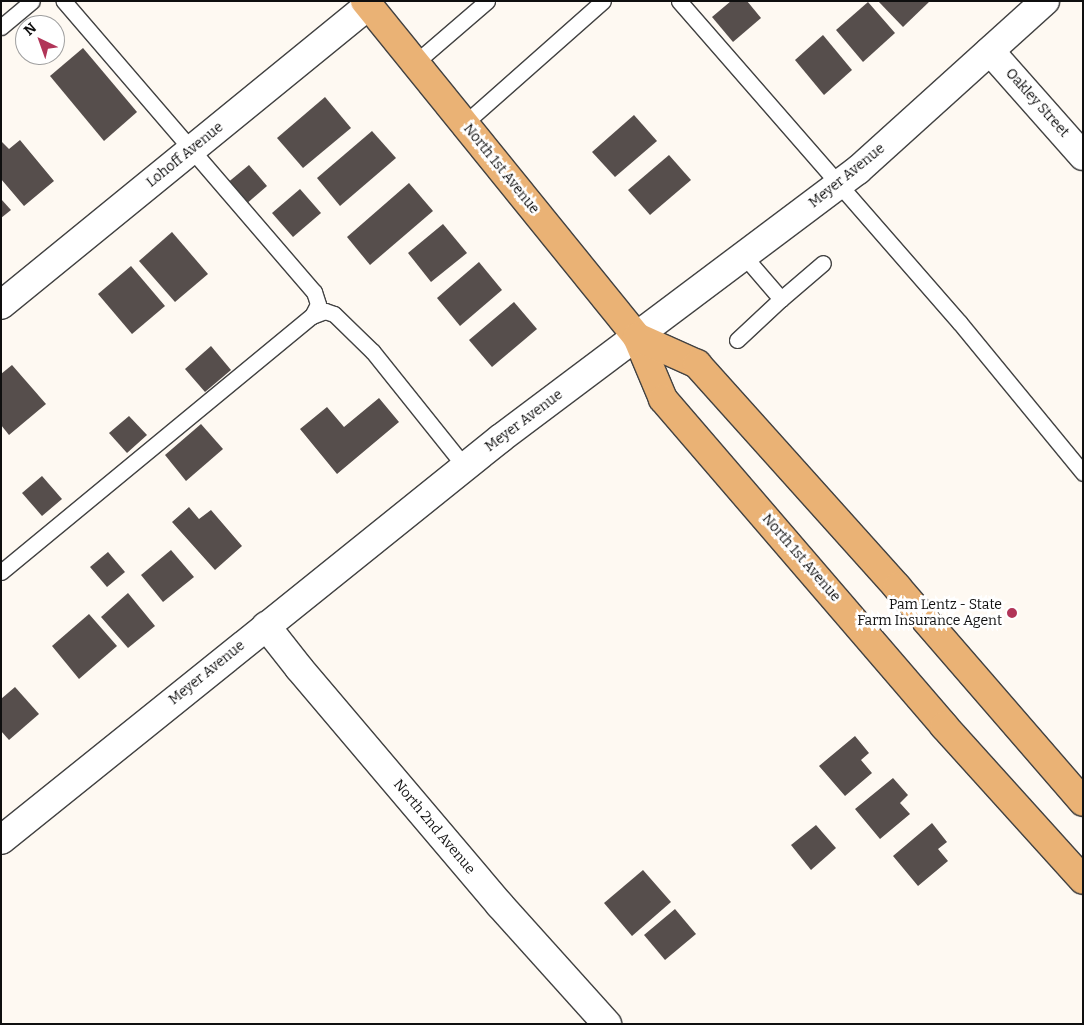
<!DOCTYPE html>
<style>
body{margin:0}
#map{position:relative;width:1084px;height:1025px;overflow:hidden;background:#fef9f2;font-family:Bitter,serif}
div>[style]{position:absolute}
.building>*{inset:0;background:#564e4c}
.roads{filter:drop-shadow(1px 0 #424242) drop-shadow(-1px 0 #424242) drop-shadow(0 1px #424242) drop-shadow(0 -1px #424242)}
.service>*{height:15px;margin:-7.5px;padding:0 7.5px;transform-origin:7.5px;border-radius:7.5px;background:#fff}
.minor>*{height:28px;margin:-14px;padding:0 14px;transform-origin:14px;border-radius:14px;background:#fff}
.primary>*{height:28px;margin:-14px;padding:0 14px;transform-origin:14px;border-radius:14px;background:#eab275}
.dots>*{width:14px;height:14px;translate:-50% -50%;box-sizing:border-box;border:2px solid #fff;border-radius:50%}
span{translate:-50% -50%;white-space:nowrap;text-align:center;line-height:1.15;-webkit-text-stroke:5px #fff;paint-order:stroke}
.street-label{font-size:14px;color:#0f0f0f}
.poi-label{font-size:14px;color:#0f0f0f}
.right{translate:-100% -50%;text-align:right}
.frame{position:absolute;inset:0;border:2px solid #0f0f0f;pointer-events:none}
.north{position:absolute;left:15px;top:15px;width:50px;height:50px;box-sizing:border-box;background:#fff;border:1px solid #9f9f9f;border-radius:50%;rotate:318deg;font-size:14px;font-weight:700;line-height:20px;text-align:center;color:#0f0f0f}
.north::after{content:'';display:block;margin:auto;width:18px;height:22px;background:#b13558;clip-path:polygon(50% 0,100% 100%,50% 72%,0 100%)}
</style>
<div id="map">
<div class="building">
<div style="clip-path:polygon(731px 1px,747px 1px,761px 18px,733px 42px,712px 17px)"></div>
<div style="clip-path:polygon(878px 1px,930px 1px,903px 27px)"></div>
<div style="clip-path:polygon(868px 2px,895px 33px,863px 62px,836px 30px)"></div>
<div style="clip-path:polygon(823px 35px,852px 70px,824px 95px,795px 60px)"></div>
<div style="clip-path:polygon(83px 48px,137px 112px,104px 141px,50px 76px)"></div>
<div style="clip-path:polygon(325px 97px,351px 128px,303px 168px,277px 138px)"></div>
<div style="clip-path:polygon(634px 115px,657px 141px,615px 177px,592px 152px)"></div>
<div style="clip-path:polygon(372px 131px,396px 158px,340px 206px,317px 178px)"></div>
<div style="clip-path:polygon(20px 140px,54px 181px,24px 206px,1px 179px,1px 141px,9px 149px)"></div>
<div style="clip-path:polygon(669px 155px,691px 180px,650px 215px,628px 190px)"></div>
<div style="clip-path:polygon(249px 165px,267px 186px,245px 205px,226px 184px)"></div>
<div style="clip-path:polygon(409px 183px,433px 211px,370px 265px,347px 237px)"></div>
<div style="clip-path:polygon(300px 189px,321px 213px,293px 237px,272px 213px)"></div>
<div style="clip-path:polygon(1px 199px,11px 210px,1px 218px)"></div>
<div style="clip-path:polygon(443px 224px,467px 253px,431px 282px,408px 253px)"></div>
<div style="clip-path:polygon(172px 232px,208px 274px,175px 302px,139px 261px)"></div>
<div style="clip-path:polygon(479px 262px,502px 290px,460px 326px,437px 298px)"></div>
<div style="clip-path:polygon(131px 266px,165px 306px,132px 334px,98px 294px)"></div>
<div style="clip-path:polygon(514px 302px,537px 329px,492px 367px,469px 340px)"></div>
<div style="clip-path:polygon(211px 346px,231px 370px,205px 392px,185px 369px)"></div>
<div style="clip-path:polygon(12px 365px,46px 404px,9px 435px,1px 425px,1px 374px)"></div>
<div style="clip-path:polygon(379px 398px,399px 422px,337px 474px,300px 429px,327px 407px,344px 427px)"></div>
<div style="clip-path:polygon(129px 416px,147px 435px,127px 453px,109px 433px)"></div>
<div style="clip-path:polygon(201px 424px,223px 449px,186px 481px,165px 455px)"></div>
<div style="clip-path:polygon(42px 476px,62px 499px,42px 516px,22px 493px)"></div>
<div style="clip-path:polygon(189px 507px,199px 519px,211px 510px,242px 546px,215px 570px,172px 522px)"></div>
<div style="clip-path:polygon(171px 550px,194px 577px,163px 602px,141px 575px)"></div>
<div style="clip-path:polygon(108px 552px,125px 572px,107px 587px,90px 567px)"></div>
<div style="clip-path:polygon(128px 593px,155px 626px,128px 648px,101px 617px)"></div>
<div style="clip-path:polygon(89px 614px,117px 646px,79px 679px,52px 646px)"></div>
<div style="clip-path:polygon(15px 687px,39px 714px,9px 740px,1px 731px,1px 699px)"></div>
<div style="clip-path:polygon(855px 736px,869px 753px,861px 760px,872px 773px,845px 796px,819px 766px)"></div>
<div style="clip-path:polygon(893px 778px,908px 795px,900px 803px,910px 814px,880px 839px,855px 809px)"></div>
<div style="clip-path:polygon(932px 823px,947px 842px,938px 849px,948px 861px,918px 886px,893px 856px)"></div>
<div style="clip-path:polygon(816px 825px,836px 848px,811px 870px,791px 845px)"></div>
<div style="clip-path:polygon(643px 870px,671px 902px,632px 936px,604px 903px)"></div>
<div style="clip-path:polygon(675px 909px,696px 934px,665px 960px,644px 935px)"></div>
</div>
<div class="roads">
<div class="service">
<div style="left:679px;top:1px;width:427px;rotate:48.9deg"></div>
<div style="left:960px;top:323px;width:194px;rotate:50.6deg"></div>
<div style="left:1px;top:27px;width:40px;rotate:-40deg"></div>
<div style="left:415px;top:63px;width:95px;rotate:-40.7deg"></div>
<div style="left:465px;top:123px;width:184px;rotate:-41.5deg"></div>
<div style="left:781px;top:299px;width:55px;rotate:-40.6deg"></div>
<div style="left:312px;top:316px;width:14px;rotate:-21deg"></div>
<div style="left:325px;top:311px;width:9px;rotate:18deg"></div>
<div style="left:334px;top:314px;width:54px;rotate:44.3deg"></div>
<div style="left:373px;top:352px;width:147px;rotate:51.3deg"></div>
<div style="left:737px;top:340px;width:60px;rotate:-43deg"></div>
<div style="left:781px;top:299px;width:57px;rotate:-130.7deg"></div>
<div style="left:1px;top:572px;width:403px;rotate:-39.5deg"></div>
<div style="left:312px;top:316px;width:13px;rotate:-63deg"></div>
<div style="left:318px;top:304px;width:13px;rotate:-108deg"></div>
<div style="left:314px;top:292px;width:384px;rotate:-130.7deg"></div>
</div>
<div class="minor">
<div style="left:990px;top:51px;width:140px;rotate:48.5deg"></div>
<div style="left:1px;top:305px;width:475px;rotate:-39.2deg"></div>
<div style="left:266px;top:626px;width:53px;rotate:51.8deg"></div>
<div style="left:299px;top:668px;width:311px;rotate:49.7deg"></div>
<div style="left:500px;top:905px;width:160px;rotate:48deg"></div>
<div style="left:1px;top:840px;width:642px;rotate:-38.8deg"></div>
<div style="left:501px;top:438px;width:446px;rotate:-36.9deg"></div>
<div style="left:858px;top:170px;width:252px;rotate:-42.1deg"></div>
</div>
<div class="primary">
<div style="left:365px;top:1px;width:432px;rotate:51deg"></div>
<div style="left:637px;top:337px;width:67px;rotate:67.2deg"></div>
<div style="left:663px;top:399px;width:431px;rotate:49.3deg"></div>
<div style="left:944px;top:726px;width:207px;rotate:47.9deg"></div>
<div style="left:637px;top:337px;width:66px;rotate:24.2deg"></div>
<div style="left:697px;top:364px;width:300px;rotate:48.1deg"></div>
<div style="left:897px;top:587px;width:284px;rotate:49.1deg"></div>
</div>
</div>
<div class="dots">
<div style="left:1012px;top:613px;background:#b13558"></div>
</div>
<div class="street-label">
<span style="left:1037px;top:103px;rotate:48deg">Oakley Street</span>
<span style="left:185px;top:155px;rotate:-39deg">Lohoff Avenue</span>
<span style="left:501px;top:169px;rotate:51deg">North 1st Avenue</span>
<span style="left:847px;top:176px;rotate:-39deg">Meyer Avenue</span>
<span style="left:524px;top:421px;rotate:-37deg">Meyer Avenue</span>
<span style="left:801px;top:558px;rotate:49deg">North 1st Avenue</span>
<span style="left:207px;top:673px;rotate:-39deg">Meyer Avenue</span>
<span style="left:434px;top:827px;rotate:50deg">North 2nd Avenue</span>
</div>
<div class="poi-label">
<span class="right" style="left:1002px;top:613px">Pam Lentz - State<br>Farm Insurance Agent</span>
</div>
<div class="frame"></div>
<div class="north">N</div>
</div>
